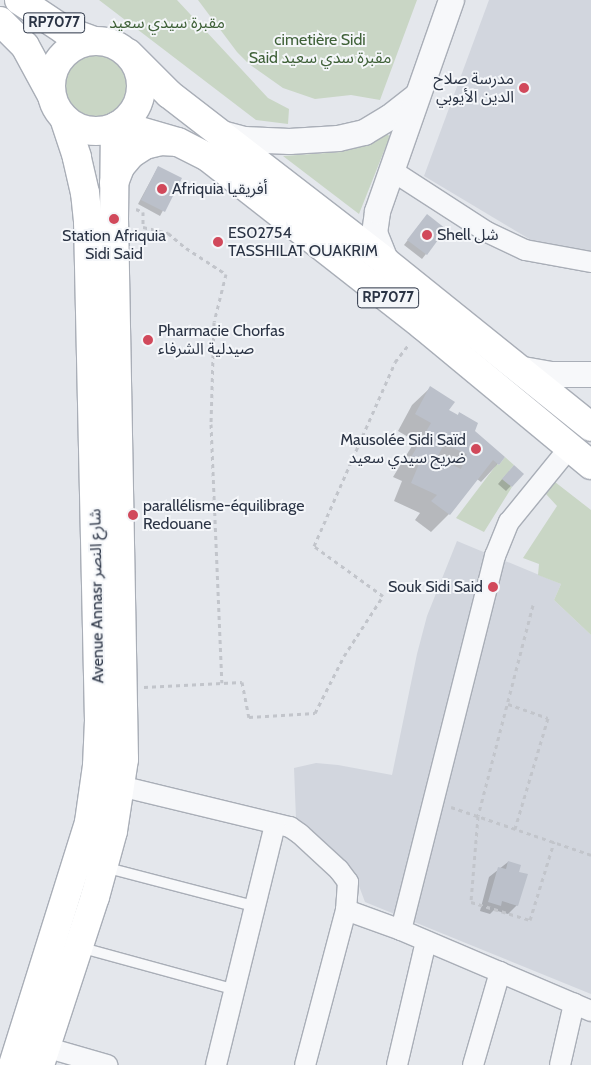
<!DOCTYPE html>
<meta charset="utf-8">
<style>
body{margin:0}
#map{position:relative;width:591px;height:1065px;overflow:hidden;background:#e4e7ec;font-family:Cabin,"Noto Sans Arabic",sans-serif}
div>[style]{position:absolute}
.built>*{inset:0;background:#d2d6de}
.green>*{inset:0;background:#c9d6c5}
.round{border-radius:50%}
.shadow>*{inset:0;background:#0003}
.building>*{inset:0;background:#bbc0ca}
.path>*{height:3px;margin-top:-1.5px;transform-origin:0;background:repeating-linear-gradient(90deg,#c2c5cb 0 4px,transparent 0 8px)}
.roads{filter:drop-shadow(1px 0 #a9aeb7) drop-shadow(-1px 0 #a9aeb7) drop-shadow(0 1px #a9aeb7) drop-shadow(0 -1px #a9aeb7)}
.service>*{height:10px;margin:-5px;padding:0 5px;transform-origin:5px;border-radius:5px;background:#f7f8fa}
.minor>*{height:20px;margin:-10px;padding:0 10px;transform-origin:10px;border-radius:10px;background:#f7f8fa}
.tertiary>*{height:25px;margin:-12.5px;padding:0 12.5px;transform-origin:12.5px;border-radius:12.5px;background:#f7f8fa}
.secondary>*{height:28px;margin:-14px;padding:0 14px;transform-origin:14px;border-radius:14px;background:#fff}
.primary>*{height:28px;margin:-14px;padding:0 14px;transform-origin:14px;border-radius:14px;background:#fff}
.primary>.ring{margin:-14px;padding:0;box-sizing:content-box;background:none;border:28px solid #fff;border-radius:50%}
.dots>*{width:14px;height:14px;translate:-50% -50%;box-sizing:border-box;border:2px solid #f4f6f9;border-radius:50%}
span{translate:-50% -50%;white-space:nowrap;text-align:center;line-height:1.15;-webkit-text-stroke:4px #f4f6f9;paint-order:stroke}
.shield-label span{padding:1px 4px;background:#f4f6f9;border:1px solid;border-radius:4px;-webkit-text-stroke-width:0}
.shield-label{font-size:15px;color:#2b3445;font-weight:700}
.park-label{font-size:16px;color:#3f6138}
.poi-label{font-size:16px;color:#2b3445}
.right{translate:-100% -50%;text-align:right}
.left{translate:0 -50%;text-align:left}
.street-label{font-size:16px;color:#2b3445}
</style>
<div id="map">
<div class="built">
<div style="clip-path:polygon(489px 0,591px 0,591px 251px,531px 240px,424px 176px)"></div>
<div style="clip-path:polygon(457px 541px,561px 584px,554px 600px,591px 635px,591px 994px,365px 902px,356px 878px,349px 868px,307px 825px,296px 819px,294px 768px,316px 763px,338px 765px,392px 775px,417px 654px,427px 616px)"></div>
</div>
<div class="green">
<div style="clip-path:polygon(99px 0,177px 0,268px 98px,289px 109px,288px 124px,256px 120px)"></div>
<div style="clip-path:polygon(198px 0,417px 0,380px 100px,351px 95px,315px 99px,283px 88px,249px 64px,237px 52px)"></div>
<div class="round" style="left:63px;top:53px;width:66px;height:66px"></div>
<div style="clip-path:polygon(385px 134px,390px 136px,359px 214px,283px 156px,341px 152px,371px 142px)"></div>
<div style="clip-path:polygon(505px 457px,514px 465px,502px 479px,512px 487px,484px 532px,456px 518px,497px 464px,499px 465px)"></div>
<div style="clip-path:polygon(555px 482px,591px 510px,591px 635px,554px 600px,561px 584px,538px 575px,539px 564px,523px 558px,557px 506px,546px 494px)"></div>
</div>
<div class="shadow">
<div style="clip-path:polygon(158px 167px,180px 179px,160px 216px,138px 204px)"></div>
<div style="clip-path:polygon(423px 220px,445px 230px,422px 259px,404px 245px)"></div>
<div style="clip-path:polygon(430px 388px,447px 411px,457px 416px,460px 413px,477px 424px,473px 431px,504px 457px,481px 482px,477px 479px,449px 514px,431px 532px,415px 520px,420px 513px,394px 501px,402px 481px,393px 477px,415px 441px,398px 431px,412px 405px)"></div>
<div style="clip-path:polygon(509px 471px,522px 474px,506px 491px,498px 484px)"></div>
<div style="clip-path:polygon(508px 862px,518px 873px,517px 905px,508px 914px,494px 910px,490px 914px,480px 911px,489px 877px)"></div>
</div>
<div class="building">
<div style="clip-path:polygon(158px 166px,182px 178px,165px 212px,141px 200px)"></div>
<div style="clip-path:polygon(427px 214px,446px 229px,427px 255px,407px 240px)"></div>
<div style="clip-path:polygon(evenodd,430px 386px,455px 402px,449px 410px,458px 415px,459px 412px,478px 423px,475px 431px,505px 457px,499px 465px,493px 460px,450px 515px,431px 501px,437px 495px,411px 483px,419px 464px,410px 459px,431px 423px,415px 414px,430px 386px,444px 444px,467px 454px,461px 469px,437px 458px,444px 444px)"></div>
<div style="clip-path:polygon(514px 465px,524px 474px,512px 487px,502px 479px)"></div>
<div style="clip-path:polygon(508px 861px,521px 865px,519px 872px,528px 874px,518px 906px,502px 901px,501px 906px,488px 902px,498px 867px,506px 869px)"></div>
</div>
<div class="path">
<div style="left:136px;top:209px;width:8px;rotate:23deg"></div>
<div style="left:143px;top:212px;width:15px;rotate:90deg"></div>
<div style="left:143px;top:227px;width:26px;rotate:13deg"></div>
<div style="left:168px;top:233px;width:23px;rotate:40deg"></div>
<div style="left:186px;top:248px;width:48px;rotate:33deg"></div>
<div style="left:226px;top:274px;width:49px;rotate:104deg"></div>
<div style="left:214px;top:322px;width:102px;rotate:91.7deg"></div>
<div style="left:211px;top:424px;width:259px;rotate:87.6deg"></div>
<div style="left:533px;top:605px;width:218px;rotate:104.6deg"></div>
<div style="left:478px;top:816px;width:86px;rotate:94.7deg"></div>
<div style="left:471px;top:902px;width:62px;rotate:17deg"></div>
<div style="left:530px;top:920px;width:82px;rotate:-72.9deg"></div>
<div style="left:144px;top:687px;width:98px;rotate:-2.9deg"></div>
<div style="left:242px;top:682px;width:36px;rotate:79deg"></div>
<div style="left:249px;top:717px;width:66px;rotate:-3.5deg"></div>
<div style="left:315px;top:713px;width:64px;rotate:-63deg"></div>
<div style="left:344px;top:656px;width:72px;rotate:-57deg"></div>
<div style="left:383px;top:596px;width:85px;rotate:-144.1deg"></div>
<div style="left:314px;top:546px;width:201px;rotate:-66.2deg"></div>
<div style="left:395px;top:362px;width:23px;rotate:-52deg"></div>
<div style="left:508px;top:704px;width:42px;rotate:19.3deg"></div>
<div style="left:548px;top:718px;width:116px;rotate:106.6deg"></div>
<div style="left:451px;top:807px;width:148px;rotate:18.9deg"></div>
</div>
<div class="roads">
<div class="service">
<div style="left:104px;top:867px;width:155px;rotate:14.6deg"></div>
<div style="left:79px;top:947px;width:160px;rotate:15.3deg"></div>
</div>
<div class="minor">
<div style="left:391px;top:170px;width:114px;rotate:32.9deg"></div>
<div style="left:487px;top:232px;width:42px;rotate:25.3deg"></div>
<div style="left:525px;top:250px;width:67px;rotate:10.3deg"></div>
<div style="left:120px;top:786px;width:175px;rotate:13.6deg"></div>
<div style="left:290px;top:827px;width:12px;rotate:35deg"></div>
<div style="left:300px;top:834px;width:53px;rotate:42.7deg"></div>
<div style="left:339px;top:870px;width:15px;rotate:53deg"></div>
<div style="left:348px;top:882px;width:28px;rotate:94deg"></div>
<div style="left:346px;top:910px;width:160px;rotate:104.8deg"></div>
<div style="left:346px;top:910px;width:59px;rotate:20deg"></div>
<div style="left:401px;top:930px;width:207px;rotate:23.1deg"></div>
<div style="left:401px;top:930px;width:386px;rotate:-75.9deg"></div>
<div style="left:495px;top:556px;width:37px;rotate:-68deg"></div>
<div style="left:509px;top:522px;width:97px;rotate:-50.9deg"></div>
<div style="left:45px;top:1047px;width:65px;rotate:16.2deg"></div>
<div style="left:216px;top:1065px;width:248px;rotate:-76.2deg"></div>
<div style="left:397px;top:1065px;width:127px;rotate:-76.8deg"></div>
<div style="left:473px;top:1065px;width:97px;rotate:-73.8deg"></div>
<div style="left:560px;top:1065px;width:63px;rotate:-77.1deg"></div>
</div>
<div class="tertiary">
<div style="left:218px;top:132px;width:27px;rotate:15deg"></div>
<div style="left:244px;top:139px;width:45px;rotate:2.5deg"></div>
<div style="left:289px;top:141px;width:49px;rotate:-3.5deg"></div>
<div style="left:338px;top:138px;width:27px;rotate:-13deg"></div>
<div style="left:364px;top:132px;width:29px;rotate:-31deg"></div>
<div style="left:389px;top:117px;width:34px;rotate:-38deg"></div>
<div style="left:386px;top:262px;width:31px;rotate:-112deg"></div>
<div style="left:374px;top:233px;width:22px;rotate:-82deg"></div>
<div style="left:377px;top:211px;width:224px;rotate:-70.7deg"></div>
<div style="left:517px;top:368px;width:36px;rotate:10deg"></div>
<div style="left:552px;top:374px;width:39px"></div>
</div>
<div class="secondary">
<div style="left:13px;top:1065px;width:255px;rotate:-72.6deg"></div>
<div style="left:89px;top:822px;width:57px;rotate:-81.9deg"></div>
<div style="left:97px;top:766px;width:45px;rotate:-87.5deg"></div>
<div style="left:99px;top:721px;width:500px;rotate:-91.26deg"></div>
<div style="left:88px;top:221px;width:28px;rotate:-96deg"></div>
<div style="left:85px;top:193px;width:37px;rotate:-103deg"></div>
<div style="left:77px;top:157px;width:41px;rotate:-108.4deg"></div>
<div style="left:40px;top:1065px;width:177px;rotate:-71.9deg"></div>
<div style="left:95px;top:897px;width:68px;rotate:-74.7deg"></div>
<div style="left:113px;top:831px;width:73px;rotate:-81.3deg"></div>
<div style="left:124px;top:759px;width:540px;rotate:-91.06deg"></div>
<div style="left:114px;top:219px;width:92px;rotate:-89.4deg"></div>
</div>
<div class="primary">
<div style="left:19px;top:0;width:54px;rotate:33.7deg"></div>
<div style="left:64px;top:30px;width:29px;rotate:20deg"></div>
<div style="left:0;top:21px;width:35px;rotate:45deg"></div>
<div style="left:25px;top:46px;width:55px;rotate:61.6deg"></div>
<div class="ring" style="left:51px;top:41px;width:62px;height:62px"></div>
<div style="left:128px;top:53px;width:58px;rotate:45deg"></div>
<div style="left:169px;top:94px;width:274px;rotate:37.7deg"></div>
<div style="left:386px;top:262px;width:263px;rotate:38.8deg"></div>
<div style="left:119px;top:125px;width:61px;rotate:16.1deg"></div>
<div style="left:178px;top:142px;width:35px;rotate:27deg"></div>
<div style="left:209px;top:158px;width:272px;rotate:38.1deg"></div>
<div style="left:423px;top:326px;width:218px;rotate:39.6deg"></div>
<div style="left:114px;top:183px;width:17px;rotate:-69deg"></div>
<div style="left:120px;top:167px;width:17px;rotate:-50deg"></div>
<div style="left:131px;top:154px;width:17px;rotate:-33deg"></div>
<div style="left:145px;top:145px;width:16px;rotate:-14deg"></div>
<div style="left:161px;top:141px;width:13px;rotate:4deg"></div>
</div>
</div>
<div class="dots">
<div style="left:524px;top:88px;background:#d1495b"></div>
<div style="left:162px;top:189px;background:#d1495b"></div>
<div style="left:114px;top:219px;background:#d1495b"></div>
<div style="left:427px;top:235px;background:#d1495b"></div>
<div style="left:218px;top:242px;background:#d1495b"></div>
<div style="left:148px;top:340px;background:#d1495b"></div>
<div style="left:476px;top:449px;background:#d1495b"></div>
<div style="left:133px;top:515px;background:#d1495b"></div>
<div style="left:493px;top:587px;background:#d1495b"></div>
</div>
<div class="shield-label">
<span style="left:54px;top:23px">RP7077</span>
<span style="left:388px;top:298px">RP7077</span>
</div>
<div class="park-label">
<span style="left:167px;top:23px">مقبرة سيدي سعيد</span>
<span style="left:320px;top:49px">cimetière Sidi<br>Said مقبرة سدي سعيد</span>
</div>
<div class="poi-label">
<span class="right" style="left:514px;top:88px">مدرسة صلاح<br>الدين الأيوبي</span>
<span class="left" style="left:172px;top:189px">Afriquia أفريقيا</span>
<span class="left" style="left:228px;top:242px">ES02754<br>TASSHILAT OUAKRIM</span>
<span class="left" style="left:437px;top:235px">Shell شل</span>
<span style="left:114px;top:245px">Station Afriquia<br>Sidi Said</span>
<span class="left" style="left:158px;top:340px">Pharmacie Chorfas<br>صيدلية الشرفاء</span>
<span class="right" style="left:466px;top:449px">Mausolée Sidi Saïd<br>ضريح سيدي سعيد</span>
<span class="left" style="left:143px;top:515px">parallélisme-équilibrage<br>Redouane</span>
<span class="right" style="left:483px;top:587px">Souk Sidi Said</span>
</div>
<div class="street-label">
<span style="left:97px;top:596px;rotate:-91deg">Avenue Annasr شارع النصر</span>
</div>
</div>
